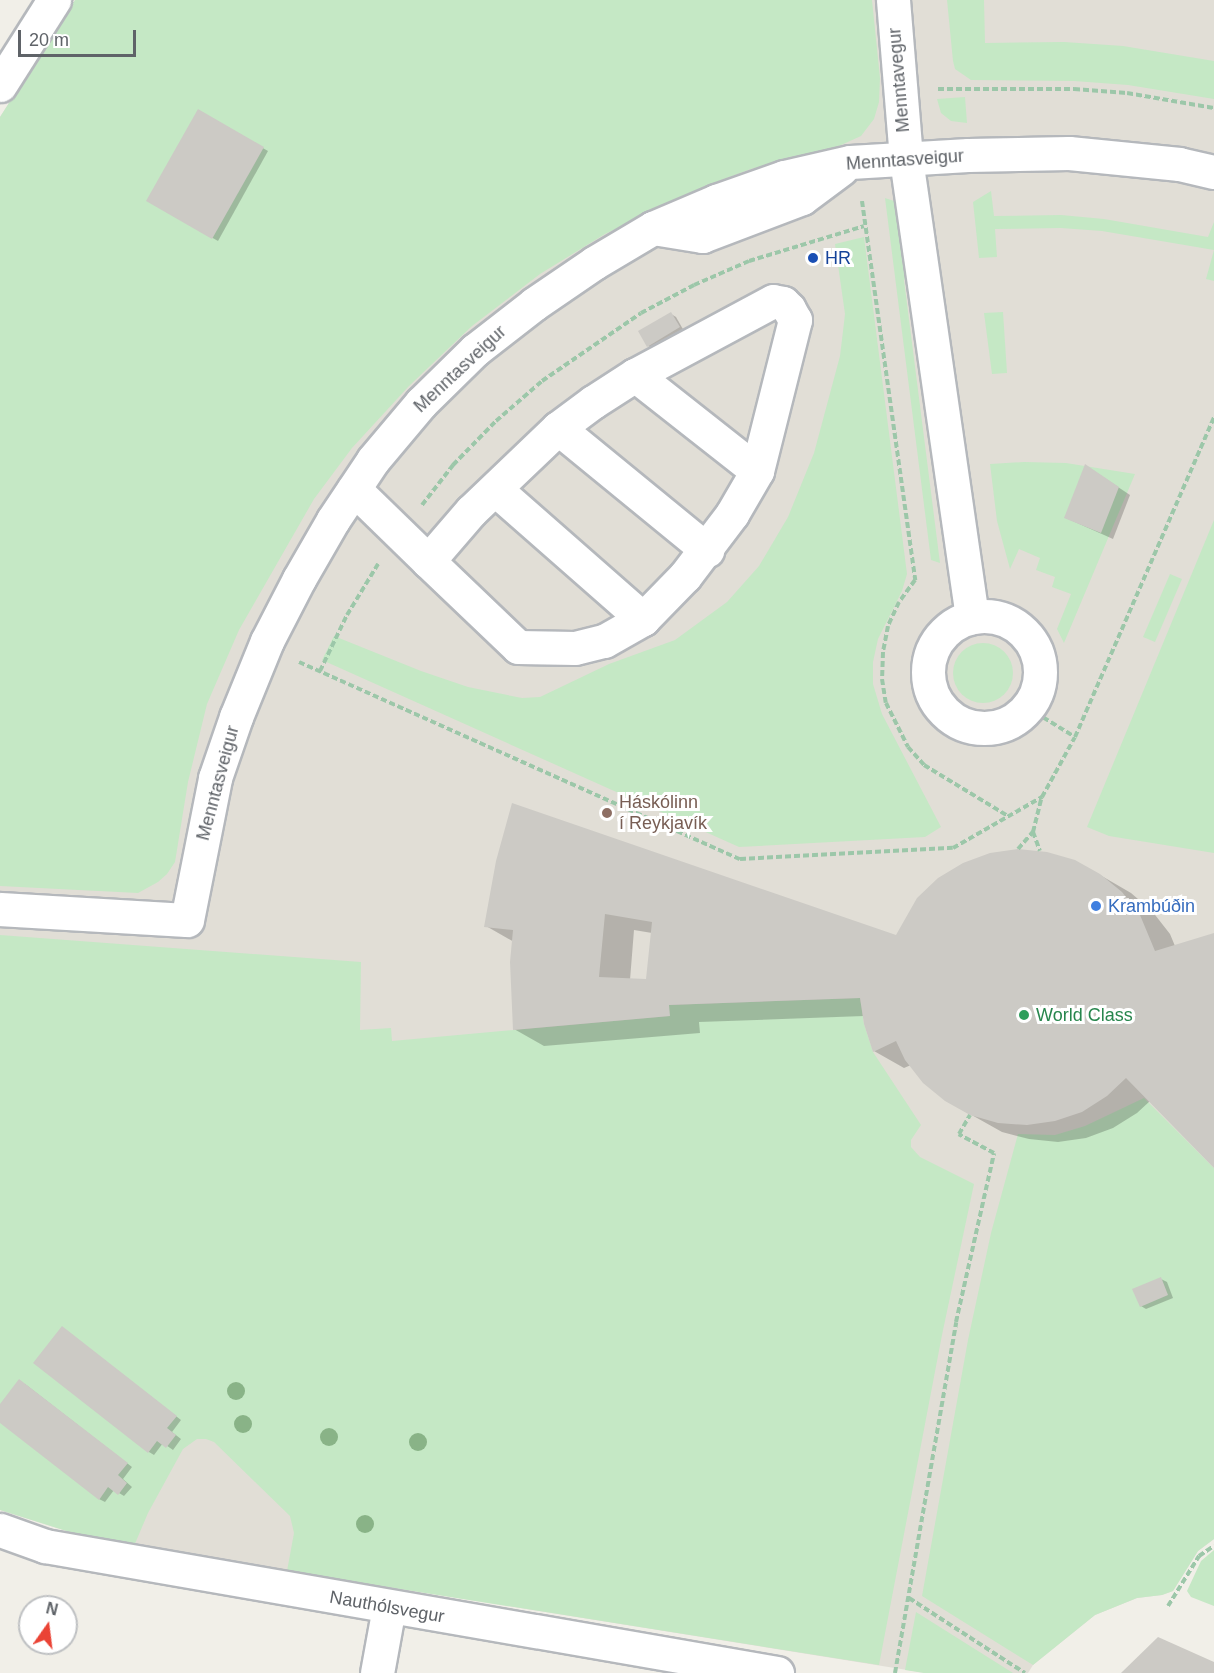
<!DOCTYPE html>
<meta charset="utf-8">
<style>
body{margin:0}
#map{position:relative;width:1214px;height:1673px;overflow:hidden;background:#f1efe8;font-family:Arial,sans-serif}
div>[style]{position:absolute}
.education>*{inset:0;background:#e1ded6}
.green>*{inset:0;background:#c5e8c5}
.round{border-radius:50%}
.shadow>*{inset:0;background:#0003}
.building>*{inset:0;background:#cccac5}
.path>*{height:4px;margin-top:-2px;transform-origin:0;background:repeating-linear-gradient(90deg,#9cc7a9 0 6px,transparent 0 9px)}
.roads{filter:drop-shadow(2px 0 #b5b8bc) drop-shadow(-2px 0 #b5b8bc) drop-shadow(0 2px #b5b8bc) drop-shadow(0 -2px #b5b8bc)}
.minor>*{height:33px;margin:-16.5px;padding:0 16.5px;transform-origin:16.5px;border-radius:16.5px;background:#fff}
.minor>.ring{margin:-16.5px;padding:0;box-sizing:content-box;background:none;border:33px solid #fff;border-radius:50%}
.trees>*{width:18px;height:18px;margin:-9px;border-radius:50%;background:#89b387}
.dots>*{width:16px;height:16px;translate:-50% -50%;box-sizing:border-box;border:3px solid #fff;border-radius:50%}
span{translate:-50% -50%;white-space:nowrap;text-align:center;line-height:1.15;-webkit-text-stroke:6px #fff;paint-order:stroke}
.street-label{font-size:18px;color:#5f6368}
.transit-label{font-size:18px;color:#164399}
.left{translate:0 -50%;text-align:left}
.education-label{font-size:18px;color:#785e54}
.shop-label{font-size:18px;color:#366cbe}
.leisure-label{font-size:18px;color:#27864d}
.north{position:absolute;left:18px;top:1595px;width:60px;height:60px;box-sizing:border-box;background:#fff;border:2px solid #bfc1c3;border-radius:50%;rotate:14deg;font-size:16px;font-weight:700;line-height:24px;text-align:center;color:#5f6368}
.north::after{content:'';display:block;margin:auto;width:21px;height:27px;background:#ea4335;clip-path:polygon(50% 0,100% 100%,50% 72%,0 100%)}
.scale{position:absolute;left:18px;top:30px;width:118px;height:27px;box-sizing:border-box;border:3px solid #5f6368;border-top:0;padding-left:8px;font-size:18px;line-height:21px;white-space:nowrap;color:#5f6368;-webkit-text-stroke:4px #fff;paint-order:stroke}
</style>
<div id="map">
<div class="education">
<div style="clip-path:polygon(75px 0,1214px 0,1214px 1539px,1198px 1551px,1173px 1591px,1162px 1595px,1137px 1598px,1095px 1615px,1033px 1665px,1028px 1673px,926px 1673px,134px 1546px,76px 1534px,0 1510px,0 117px)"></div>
</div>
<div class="green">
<div style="clip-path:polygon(75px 0,872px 0,880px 78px,879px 102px,874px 119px,861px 136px,839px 146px,751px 169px,716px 182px,605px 234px,540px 274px,472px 326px,409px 386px,352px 448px,314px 499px,239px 630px,207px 704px,188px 782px,175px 862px,167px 874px,158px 882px,138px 893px,0 886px,0 117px)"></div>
<div style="clip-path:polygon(947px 0,984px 0,985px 43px,1064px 42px,1123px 46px,1214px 61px,1214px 99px,1128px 85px,1074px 81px,971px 80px,955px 69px,953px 61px)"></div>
<div style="clip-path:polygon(965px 97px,967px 123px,951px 121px,941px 113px,937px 99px)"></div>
<div style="clip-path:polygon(991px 191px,994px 216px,1061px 215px,1104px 219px,1208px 237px,1214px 222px,1214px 281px,1206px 279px,1214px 250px,1102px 231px,1061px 228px,995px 229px,997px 257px,979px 258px,973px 202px)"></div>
<div style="clip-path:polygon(885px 198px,900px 203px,917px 270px,904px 280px,940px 563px,931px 560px)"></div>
<div style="clip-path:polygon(864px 237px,907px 574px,902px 591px,878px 639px,873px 662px,873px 684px,882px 714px,941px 827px,925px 837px,739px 847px,322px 660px,334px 636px,421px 671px,468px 687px,522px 698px,540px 697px,609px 664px,675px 640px,727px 602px,759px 566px,788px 517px,814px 453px,840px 356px,845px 314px,835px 244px)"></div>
<div style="clip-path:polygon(1003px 312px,1007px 373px,992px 374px,984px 313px)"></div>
<div style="clip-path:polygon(1024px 462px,1066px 463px,1135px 474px,1064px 643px,1057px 629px,1071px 594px,1052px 587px,1055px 577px,1036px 570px,1040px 558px,1019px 549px,1010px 569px,997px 521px,990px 464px)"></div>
<div style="clip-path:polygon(1214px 520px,1214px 853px,1109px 836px,1087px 827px)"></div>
<div style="clip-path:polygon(1170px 574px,1182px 579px,1155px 642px,1143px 637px)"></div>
<div class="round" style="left:953px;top:643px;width:60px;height:60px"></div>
<div style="clip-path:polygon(0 935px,361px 962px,360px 1030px,391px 1028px,392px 1041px,669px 1016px,669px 1005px,860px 998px,864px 1024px,873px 1052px,921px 1125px,911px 1140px,911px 1147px,920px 1157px,974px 1184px,942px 1335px,879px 1665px,287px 1571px,294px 1533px,290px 1516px,214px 1442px,206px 1439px,197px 1439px,183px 1449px,148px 1513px,134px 1546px,76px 1534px,0 1510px)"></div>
<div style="clip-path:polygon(1144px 1098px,1214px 1168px,1214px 1539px,1198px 1551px,1173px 1591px,1162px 1595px,1137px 1598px,1095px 1615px,1033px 1665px,922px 1596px,968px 1340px,991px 1233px,1018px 1134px,1055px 1135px,1085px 1126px)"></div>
<div style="clip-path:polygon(1214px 1550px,1214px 1606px,1191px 1597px,1187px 1591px,1201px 1561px)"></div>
<div style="clip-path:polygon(916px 1612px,1013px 1673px,924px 1673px,905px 1670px)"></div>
</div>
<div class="shadow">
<div style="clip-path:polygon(198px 111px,268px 151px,218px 241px,148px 201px)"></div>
<div style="clip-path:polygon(671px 314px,676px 317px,684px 331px,654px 349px,648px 346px)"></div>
<div style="clip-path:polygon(1097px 473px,1130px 495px,1113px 539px,1066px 518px)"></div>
<div style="clip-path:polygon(evenodd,497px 862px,896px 937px,1100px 875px,1131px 893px,1152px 911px,1170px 934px,1175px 946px,1214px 935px,1214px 1165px,1150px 1101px,1137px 1113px,1113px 1128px,1086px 1138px,1058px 1142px,1029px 1139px,1002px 1132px,945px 1100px,911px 1065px,904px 1068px,874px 1051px,864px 1016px,699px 1022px,700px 1033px,544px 1046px,514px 1029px,514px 942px,486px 926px,497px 862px,634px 930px,652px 933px,647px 980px,630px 980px,634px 930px)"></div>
<div style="clip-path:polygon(1161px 1279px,1167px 1282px,1173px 1298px,1146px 1309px,1141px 1306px)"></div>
<div style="clip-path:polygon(67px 1331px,181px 1420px,172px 1432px,181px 1439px,173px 1450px,163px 1443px,154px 1455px,149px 1452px)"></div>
<div style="clip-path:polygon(25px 1384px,132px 1467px,123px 1479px,132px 1487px,124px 1496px,114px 1490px,105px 1502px,99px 1499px,0 1421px,0 1406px)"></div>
</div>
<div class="building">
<div style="clip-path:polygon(198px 109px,264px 147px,212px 239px,146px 201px)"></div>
<div style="clip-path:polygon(671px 312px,680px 327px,647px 347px,638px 331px)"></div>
<div style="clip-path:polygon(1085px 464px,1119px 487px,1101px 533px,1064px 518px)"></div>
<div style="clip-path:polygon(evenodd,512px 803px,896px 935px,917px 898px,938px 878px,963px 863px,990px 853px,1018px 849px,1047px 852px,1075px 860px,1100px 874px,1122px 892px,1140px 915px,1155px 951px,1214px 933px,1214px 1168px,1126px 1078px,1107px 1096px,1082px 1112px,1055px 1121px,1027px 1125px,998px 1123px,970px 1115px,945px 1101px,923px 1083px,905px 1060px,896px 1041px,873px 1052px,864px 1024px,860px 998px,669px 1005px,670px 1016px,513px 1030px,510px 962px,513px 930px,484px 927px,496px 861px,512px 803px,605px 914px,652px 922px,646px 979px,599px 977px,605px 914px)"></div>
<div style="clip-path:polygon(1161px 1277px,1168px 1295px,1140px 1307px,1132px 1289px)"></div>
<div style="clip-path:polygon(62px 1326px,177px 1416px,167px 1428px,176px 1435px,166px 1448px,157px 1441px,148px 1453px,33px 1363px)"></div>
<div style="clip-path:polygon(19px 1379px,128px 1463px,118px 1475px,127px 1483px,118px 1495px,108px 1487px,99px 1500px,0 1423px,0 1404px)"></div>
<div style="clip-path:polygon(1158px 1637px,1214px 1662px,1214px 1673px,1121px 1673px)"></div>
</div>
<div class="path">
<div style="left:938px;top:89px;width:136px"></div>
<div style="left:1074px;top:89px;width:53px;rotate:4.3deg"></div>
<div style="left:1127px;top:93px;width:88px;rotate:9.8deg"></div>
<div style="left:862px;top:201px;width:383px;rotate:82deg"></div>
<div style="left:915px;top:580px;width:27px;rotate:126deg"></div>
<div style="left:899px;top:602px;width:26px;rotate:115deg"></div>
<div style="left:888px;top:626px;width:26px;rotate:101deg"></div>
<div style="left:883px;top:652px;width:27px;rotate:92deg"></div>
<div style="left:882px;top:679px;width:24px;rotate:81deg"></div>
<div style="left:886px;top:703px;width:49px;rotate:63.4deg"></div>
<div style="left:908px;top:747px;width:24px;rotate:48deg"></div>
<div style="left:924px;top:765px;width:98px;rotate:31.3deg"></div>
<div style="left:422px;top:505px;width:51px;rotate:-52.2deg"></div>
<div style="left:453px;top:465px;width:62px;rotate:-45.7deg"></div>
<div style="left:496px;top:421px;width:61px;rotate:-41deg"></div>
<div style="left:542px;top:381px;width:120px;rotate:-34.5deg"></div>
<div style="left:641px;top:313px;width:60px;rotate:-27.8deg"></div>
<div style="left:694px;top:285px;width:60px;rotate:-23.6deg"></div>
<div style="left:749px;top:261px;width:120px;rotate:-16.9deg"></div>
<div style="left:299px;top:662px;width:483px;rotate:24.1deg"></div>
<div style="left:740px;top:859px;width:213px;rotate:-3deg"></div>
<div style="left:953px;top:848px;width:103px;rotate:-29.8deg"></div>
<div style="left:320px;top:671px;width:62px;rotate:-64.3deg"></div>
<div style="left:347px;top:615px;width:60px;rotate:-58.7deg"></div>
<div style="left:1028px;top:708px;width:55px;rotate:31.7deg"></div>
<div style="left:1033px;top:832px;width:36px;rotate:-76deg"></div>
<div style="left:1042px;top:797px;width:68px;rotate:-61.2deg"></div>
<div style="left:1075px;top:737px;width:349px;rotate:-66.5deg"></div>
<div style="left:1018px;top:849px;width:23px;rotate:-49deg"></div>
<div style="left:1033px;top:832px;width:20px;rotate:70deg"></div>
<div style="left:909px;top:1598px;width:138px;rotate:32.9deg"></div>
<div style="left:1168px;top:1606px;width:59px;rotate:-58.2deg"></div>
<div style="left:1199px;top:1556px;width:18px;rotate:-34deg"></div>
<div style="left:895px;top:1673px;width:356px;rotate:-80.1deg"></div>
<div style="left:956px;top:1322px;width:173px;rotate:-77.3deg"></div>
<div style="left:994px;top:1153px;width:40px;rotate:-152deg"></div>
<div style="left:959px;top:1134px;width:22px;rotate:-60deg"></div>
</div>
<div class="roads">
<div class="minor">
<div style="left:893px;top:0;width:160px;rotate:85.3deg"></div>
<div style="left:906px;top:159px;width:463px;rotate:81.8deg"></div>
<div style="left:0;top:85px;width:101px;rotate:-57.6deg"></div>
<div style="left:653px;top:228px;width:50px;rotate:9.3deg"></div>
<div style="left:702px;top:236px;width:107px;rotate:-20.8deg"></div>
<div style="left:802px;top:198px;width:49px;rotate:-36.6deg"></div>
<div style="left:635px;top:375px;width:155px;rotate:38.2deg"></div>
<div style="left:558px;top:428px;width:193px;rotate:39.3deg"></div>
<div style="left:354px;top:489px;width:103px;rotate:44.2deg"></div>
<div style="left:428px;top:561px;width:124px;rotate:43.7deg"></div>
<div style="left:518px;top:647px;width:57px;rotate:1deg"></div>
<div style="left:575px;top:648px;width:30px;rotate:-14deg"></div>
<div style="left:604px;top:641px;width:45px;rotate:-29.4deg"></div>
<div style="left:643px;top:619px;width:60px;rotate:-45.7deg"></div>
<div style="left:685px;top:576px;width:78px;rotate:-52.8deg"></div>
<div style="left:732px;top:514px;width:50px;rotate:-59.8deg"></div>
<div style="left:757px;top:471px;width:156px;rotate:-75.9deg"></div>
<div style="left:795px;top:320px;width:13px;rotate:-119deg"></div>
<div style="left:789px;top:309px;width:8px;rotate:-135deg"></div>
<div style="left:783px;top:303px;width:10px;rotate:-169deg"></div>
<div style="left:773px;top:301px;width:157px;rotate:151.8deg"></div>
<div style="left:635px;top:375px;width:50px;rotate:147.3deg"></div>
<div style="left:593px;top:402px;width:44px;rotate:143.4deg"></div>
<div style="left:558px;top:428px;width:120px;rotate:136.3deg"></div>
<div style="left:471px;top:511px;width:66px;rotate:130.7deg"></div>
<div style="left:495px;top:489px;width:197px;rotate:41.3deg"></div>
<div class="ring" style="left:928px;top:616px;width:79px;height:79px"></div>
<div style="left:0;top:909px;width:187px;rotate:3.4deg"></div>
<div style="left:187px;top:920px;width:145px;rotate:-78.8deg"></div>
<div style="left:215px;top:778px;width:65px;rotate:-71deg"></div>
<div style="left:236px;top:717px;width:82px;rotate:-67.8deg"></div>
<div style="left:267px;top:641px;width:70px;rotate:-62.7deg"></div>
<div style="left:299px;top:579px;width:68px;rotate:-60deg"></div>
<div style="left:333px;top:520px;width:72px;rotate:-56.3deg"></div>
<div style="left:373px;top:460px;width:75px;rotate:-49.9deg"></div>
<div style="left:421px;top:403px;width:76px;rotate:-44.5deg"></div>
<div style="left:475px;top:350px;width:75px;rotate:-37.9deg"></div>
<div style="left:534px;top:304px;width:73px;rotate:-34.3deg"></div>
<div style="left:594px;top:263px;width:69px;rotate:-30.7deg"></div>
<div style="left:653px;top:228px;width:69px;rotate:-23.2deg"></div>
<div style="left:716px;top:201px;width:72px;rotate:-19.4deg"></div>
<div style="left:784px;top:177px;width:68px;rotate:-12.8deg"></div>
<div style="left:850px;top:162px;width:118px;rotate:-3.4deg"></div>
<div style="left:968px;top:155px;width:101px;rotate:-1.1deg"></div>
<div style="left:1069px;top:153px;width:111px;rotate:5.7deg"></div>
<div style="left:1179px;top:164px;width:36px;rotate:13deg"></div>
<div style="left:0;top:1530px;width:48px;rotate:19.6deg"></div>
<div style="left:45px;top:1546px;width:743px;rotate:9.84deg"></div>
<div style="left:377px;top:1673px;width:67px;rotate:-79.7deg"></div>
</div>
</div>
<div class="trees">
<div style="left:236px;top:1391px"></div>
<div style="left:243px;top:1424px"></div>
<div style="left:329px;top:1437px"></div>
<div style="left:418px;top:1442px"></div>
<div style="left:365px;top:1524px"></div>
</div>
<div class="dots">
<div style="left:813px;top:258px;background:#1a4fb4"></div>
<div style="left:607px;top:813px;background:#8d6e63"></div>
<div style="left:1096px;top:906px;background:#3f7fe0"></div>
<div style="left:1024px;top:1015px;background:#2e9e5b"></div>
</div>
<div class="street-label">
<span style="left:899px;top:80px;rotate:-95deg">Menntavegur</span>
<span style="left:905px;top:160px;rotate:-4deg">Menntasveigur</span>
<span style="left:460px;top:369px;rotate:-43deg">Menntasveigur</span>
<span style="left:218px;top:783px;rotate:-75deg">Menntasveigur</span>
<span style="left:387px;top:1607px;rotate:10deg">Nauthólsvegur</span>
</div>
<div class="transit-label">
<span class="left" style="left:825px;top:258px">HR</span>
</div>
<div class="education-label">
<span class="left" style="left:619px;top:813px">Háskólinn<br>í Reykjavík</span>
</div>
<div class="shop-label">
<span class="left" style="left:1108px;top:906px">Krambúðin</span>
</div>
<div class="leisure-label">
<span class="left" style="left:1036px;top:1015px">World Class</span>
</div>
<div class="north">N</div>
<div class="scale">20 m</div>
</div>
